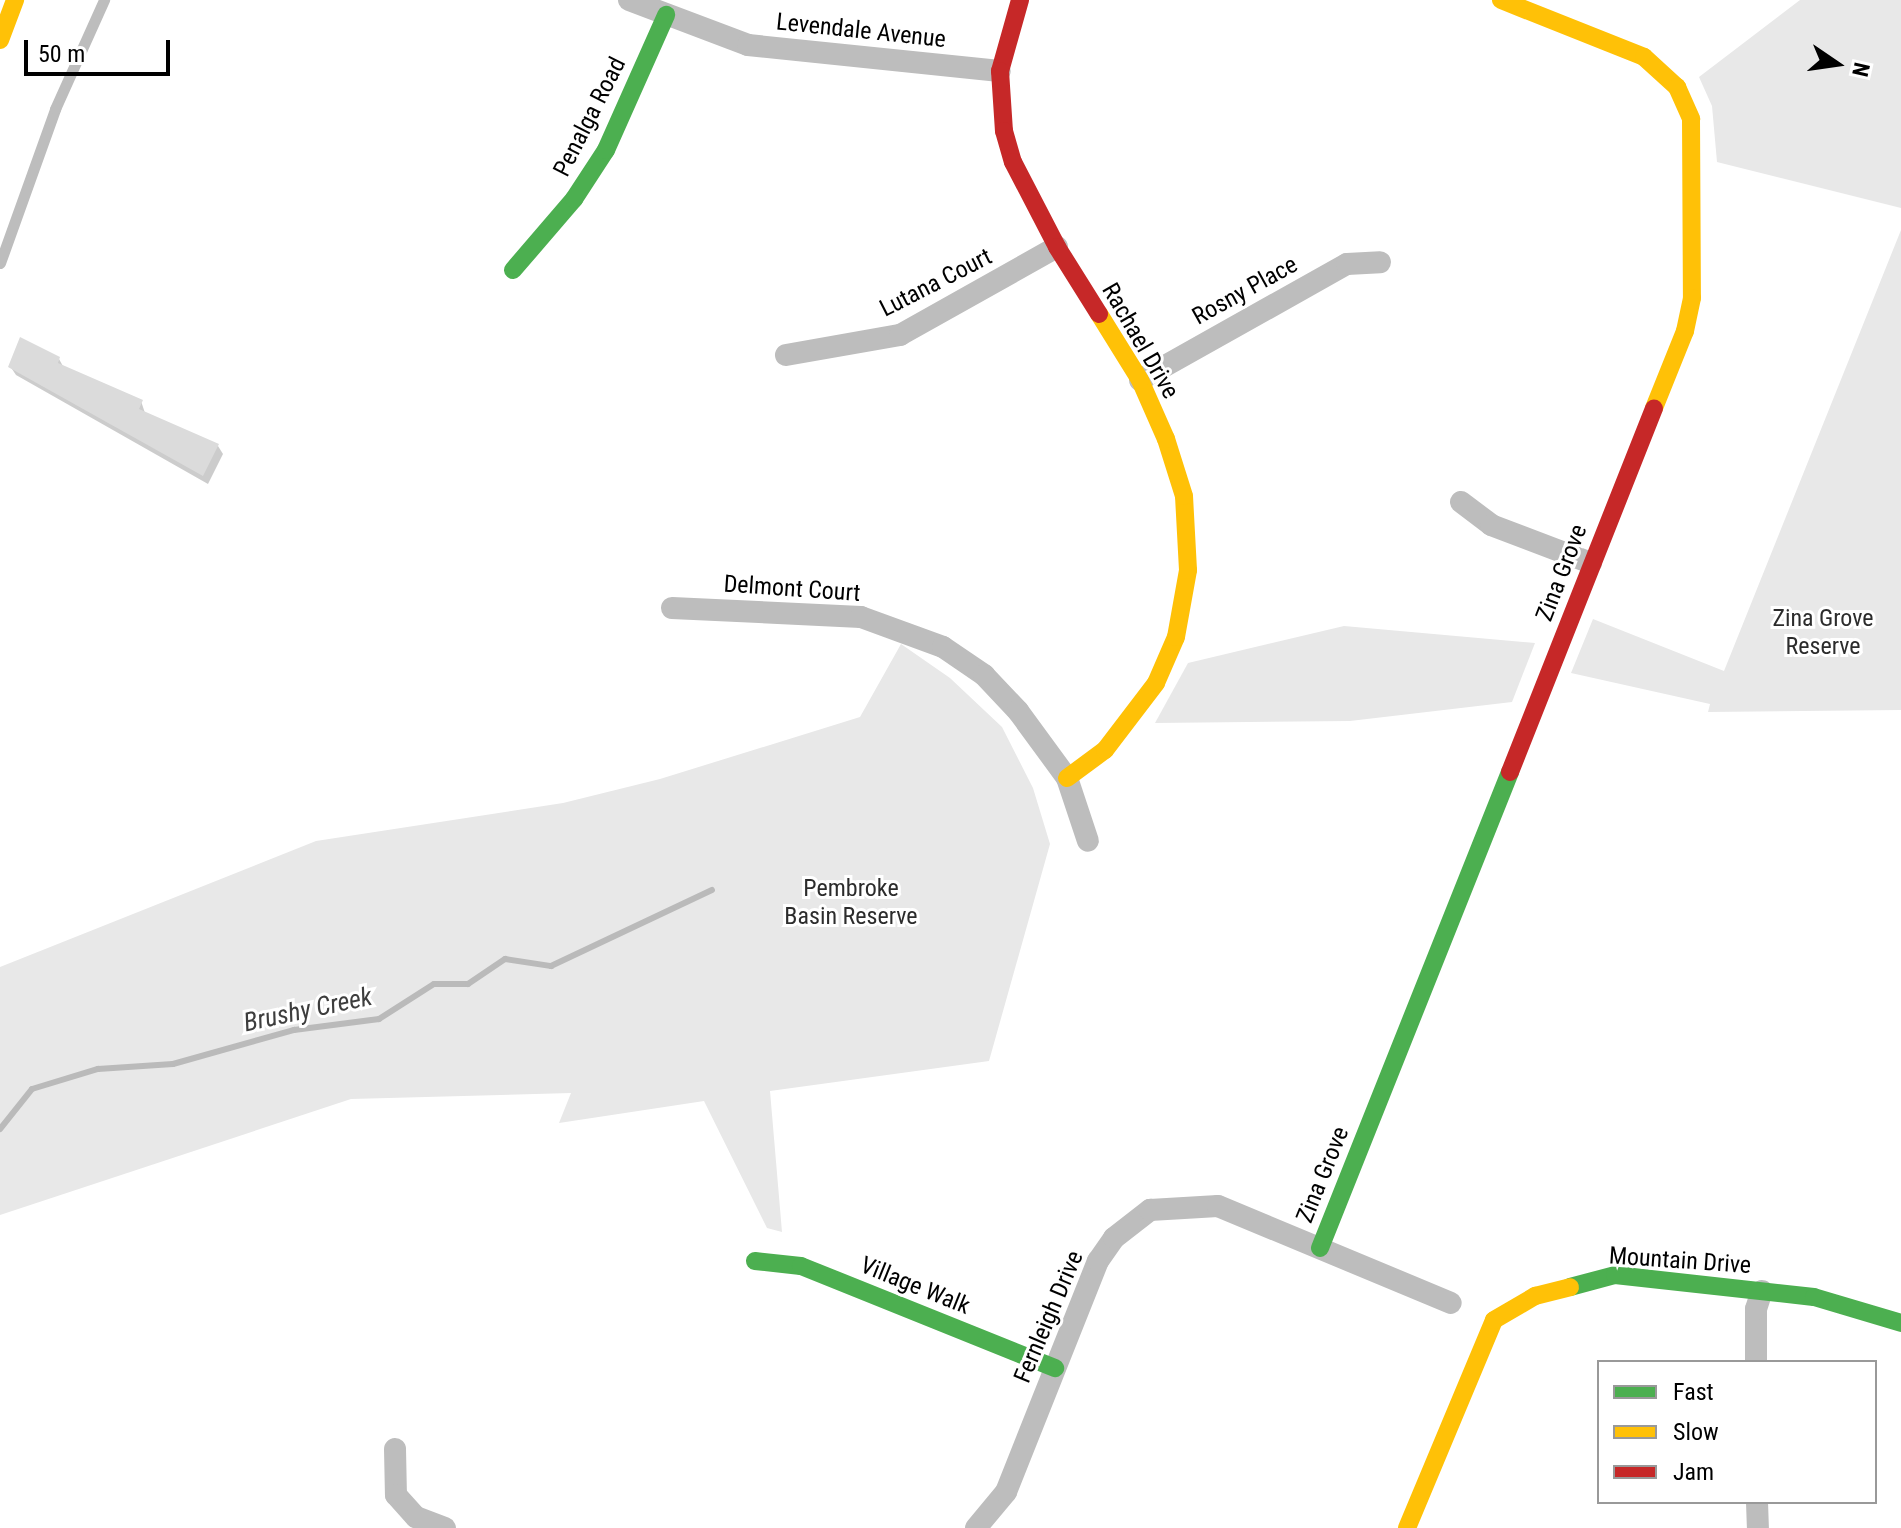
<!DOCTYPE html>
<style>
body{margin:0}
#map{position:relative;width:1901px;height:1528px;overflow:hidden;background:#fff;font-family:"Roboto Condensed",sans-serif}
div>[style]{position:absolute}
.green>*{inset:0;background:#e8e8e8}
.shadow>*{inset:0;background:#0003}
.stream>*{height:6px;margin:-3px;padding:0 3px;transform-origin:3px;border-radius:3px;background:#bababa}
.building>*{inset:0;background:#dbdbdb}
.lane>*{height:11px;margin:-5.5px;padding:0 5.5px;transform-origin:5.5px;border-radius:5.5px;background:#bdbdbd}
.street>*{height:22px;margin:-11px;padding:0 11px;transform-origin:11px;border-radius:11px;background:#bdbdbd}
.fast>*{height:18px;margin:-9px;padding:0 9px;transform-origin:9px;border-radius:9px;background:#4caf50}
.slow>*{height:18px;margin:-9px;padding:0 9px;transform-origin:9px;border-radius:9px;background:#ffc107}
.jam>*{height:18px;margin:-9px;padding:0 9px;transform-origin:9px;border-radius:9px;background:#c62828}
span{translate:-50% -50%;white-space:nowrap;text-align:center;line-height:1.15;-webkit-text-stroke:6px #fff;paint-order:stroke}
.street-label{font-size:24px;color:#000}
.park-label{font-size:24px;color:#2c2c2c}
.water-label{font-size:26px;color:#3d3d3d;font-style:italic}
.legend{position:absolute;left:1597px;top:1360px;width:280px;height:144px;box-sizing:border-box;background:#fff;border:2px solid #999;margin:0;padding:10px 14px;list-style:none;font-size:24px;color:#000}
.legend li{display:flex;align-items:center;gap:16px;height:40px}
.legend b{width:40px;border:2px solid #999}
.north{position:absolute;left:1797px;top:24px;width:80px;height:80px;-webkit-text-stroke:6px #fff;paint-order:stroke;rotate:103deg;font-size:22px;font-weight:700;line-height:32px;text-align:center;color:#000}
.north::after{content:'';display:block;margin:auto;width:28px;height:36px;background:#000;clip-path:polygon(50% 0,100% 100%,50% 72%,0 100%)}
.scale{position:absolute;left:24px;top:40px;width:146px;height:36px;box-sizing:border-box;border:4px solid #000;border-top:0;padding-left:10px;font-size:24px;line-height:28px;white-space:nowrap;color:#000;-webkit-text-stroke:6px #fff;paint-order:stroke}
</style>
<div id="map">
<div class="green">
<div style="clip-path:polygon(1800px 0,1901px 0,1901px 208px,1717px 162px,1712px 106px,1699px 77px)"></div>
<div style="clip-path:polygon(1901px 230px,1901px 710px,1708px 712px,1710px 704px,1571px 673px,1593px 619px,1724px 671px)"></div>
<div style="clip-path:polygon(1344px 626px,1535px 643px,1512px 702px,1350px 721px,1155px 723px,1188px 663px)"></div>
<div style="clip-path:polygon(901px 644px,950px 678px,1002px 727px,1033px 788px,1050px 844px,989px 1061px,770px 1091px,782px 1232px,767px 1228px,704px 1101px,559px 1123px,571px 1093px,351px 1099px,0 1215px,0 967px,316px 841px,563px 803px,660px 779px,860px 717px)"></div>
</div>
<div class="shadow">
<div style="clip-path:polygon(59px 359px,64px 368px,141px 401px,145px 413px,218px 446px,223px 454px,208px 484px,16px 375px,10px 366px)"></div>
</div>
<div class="stream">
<div style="left:0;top:1129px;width:51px;rotate:-51.3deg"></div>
<div style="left:32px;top:1089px;width:69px;rotate:-16.9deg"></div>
<div style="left:98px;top:1069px;width:75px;rotate:-3.8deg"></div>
<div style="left:173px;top:1064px;width:126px;rotate:-15.7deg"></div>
<div style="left:294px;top:1030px;width:86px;rotate:-7.4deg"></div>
<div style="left:379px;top:1019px;width:65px;rotate:-32.5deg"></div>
<div style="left:434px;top:984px;width:34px"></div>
<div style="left:468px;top:984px;width:45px;rotate:-34deg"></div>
<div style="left:505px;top:959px;width:47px;rotate:8.7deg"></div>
<div style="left:551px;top:966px;width:178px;rotate:-25.3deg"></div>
</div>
<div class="building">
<div style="clip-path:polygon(20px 337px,60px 357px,58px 363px,143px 400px,139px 409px,219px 444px,203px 476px,8px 367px)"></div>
</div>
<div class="lane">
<div style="left:0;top:263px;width:164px;rotate:-70.3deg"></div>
<div style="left:55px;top:109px;width:120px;rotate:-65.8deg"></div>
</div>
<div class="street">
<div style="left:629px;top:0;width:127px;rotate:20.7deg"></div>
<div style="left:748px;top:45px;width:253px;rotate:5.9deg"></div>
<div style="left:786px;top:355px;width:116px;rotate:-10deg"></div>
<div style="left:900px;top:335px;width:180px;rotate:-29.3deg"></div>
<div style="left:1140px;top:380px;width:237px;rotate:-29.3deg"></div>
<div style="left:1347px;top:264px;width:33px;rotate:-3deg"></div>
<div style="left:1461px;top:502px;width:38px;rotate:37deg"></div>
<div style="left:1491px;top:525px;width:107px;rotate:20.8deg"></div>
<div style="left:672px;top:608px;width:189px;rotate:2.7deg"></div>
<div style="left:861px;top:617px;width:87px;rotate:20.1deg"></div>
<div style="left:943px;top:647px;width:50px;rotate:34.3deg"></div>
<div style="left:984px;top:675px;width:50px;rotate:46.6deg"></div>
<div style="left:1018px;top:711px;width:83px;rotate:53.8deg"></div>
<div style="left:1067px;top:778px;width:66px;rotate:71.6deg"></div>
<div style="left:1756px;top:1362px;width:53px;rotate:-90deg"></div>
<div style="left:1756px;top:1309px;width:19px;rotate:-72deg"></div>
<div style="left:395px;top:1449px;width:46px;rotate:88.8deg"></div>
<div style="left:396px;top:1495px;width:30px;rotate:48deg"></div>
<div style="left:416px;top:1517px;width:31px;rotate:21deg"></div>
<div style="left:1757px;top:1502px;width:26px;rotate:88deg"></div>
<div style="left:976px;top:1528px;width:47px;rotate:-50.2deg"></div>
<div style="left:1006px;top:1492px;width:249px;rotate:-68.3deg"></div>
<div style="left:1098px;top:1261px;width:28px;rotate:-55deg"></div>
<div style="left:1114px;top:1238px;width:46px;rotate:-37.9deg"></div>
<div style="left:1150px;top:1210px;width:68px;rotate:-3.4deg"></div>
<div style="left:1218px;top:1206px;width:252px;rotate:22.6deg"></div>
</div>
<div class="fast">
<div style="left:513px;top:270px;width:94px;rotate:-49.3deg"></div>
<div style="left:574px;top:199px;width:59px;rotate:-56.9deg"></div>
<div style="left:606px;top:150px;width:148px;rotate:-66deg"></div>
<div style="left:1320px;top:1248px;width:513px;rotate:-68.24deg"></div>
<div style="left:755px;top:1261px;width:46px;rotate:6.2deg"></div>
<div style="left:801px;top:1266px;width:274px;rotate:21.9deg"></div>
<div style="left:1570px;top:1287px;width:47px;rotate:-14.9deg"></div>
<div style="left:1615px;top:1275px;width:200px;rotate:6.3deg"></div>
<div style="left:1814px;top:1297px;width:91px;rotate:16.6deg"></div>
</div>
<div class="slow">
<div style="left:1501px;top:0;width:154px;rotate:21.7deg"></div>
<div style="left:1644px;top:57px;width:45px;rotate:42.3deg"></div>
<div style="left:1677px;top:87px;width:35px;rotate:66deg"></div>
<div style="left:1691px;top:119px;width:179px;rotate:89.7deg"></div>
<div style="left:1692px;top:298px;width:34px;rotate:102deg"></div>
<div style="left:1685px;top:331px;width:83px;rotate:111.9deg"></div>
<div style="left:0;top:40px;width:43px;rotate:-69.4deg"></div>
<div style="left:1067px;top:778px;width:47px;rotate:-36.4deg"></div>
<div style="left:1105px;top:750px;width:84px;rotate:-52.7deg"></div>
<div style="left:1156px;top:683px;width:50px;rotate:-66.5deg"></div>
<div style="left:1176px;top:637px;width:68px;rotate:-79.8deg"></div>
<div style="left:1188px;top:570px;width:74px;rotate:-93.1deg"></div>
<div style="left:1184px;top:496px;width:60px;rotate:-107.5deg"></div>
<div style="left:1166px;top:439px;width:64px;rotate:-113.8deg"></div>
<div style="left:1140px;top:380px;width:78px;rotate:-121.8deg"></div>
<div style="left:1407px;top:1528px;width:225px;rotate:-67.3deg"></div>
<div style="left:1494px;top:1320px;width:48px;rotate:-30.3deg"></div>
<div style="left:1535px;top:1296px;width:36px;rotate:-14deg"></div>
</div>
<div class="jam">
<div style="left:1020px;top:0;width:74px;rotate:105.7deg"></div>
<div style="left:1000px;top:71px;width:60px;rotate:86.2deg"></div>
<div style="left:1004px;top:131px;width:32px;rotate:74deg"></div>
<div style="left:1013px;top:162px;width:96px;rotate:62.6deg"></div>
<div style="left:1057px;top:247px;width:79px;rotate:57.9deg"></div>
<div style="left:1510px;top:772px;width:391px;rotate:-68.4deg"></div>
</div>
<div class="street-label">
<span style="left:861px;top:31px;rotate:6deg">Levendale Avenue</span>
<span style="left:590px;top:117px;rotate:-63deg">Penalga Road</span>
<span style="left:936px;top:283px;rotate:-27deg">Lutana Court</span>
<span style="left:1245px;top:291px;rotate:-29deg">Rosny Place</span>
<span style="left:1140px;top:341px;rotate:60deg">Rachael Drive</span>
<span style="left:1562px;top:573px;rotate:-69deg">Zina Grove</span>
<span style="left:792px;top:589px;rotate:4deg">Delmont Court</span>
<span style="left:1323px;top:1175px;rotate:-68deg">Zina Grove</span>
<span style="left:1680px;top:1261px;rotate:4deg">Mountain Drive</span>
<span style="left:915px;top:1286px;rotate:22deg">Village Walk</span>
<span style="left:1049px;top:1317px;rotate:-67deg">Fernleigh Drive</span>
</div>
<div class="park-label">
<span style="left:1823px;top:633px">Zina Grove<br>Reserve</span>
<span style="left:851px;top:903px">Pembroke<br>Basin Reserve</span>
</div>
<div class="water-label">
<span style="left:308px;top:1010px;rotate:-12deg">Brushy Creek</span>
</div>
<ul class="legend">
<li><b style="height:10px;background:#4caf50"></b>Fast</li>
<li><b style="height:10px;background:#ffc107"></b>Slow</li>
<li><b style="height:10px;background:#c62828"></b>Jam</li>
</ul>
<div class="north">N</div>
<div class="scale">50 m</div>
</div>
